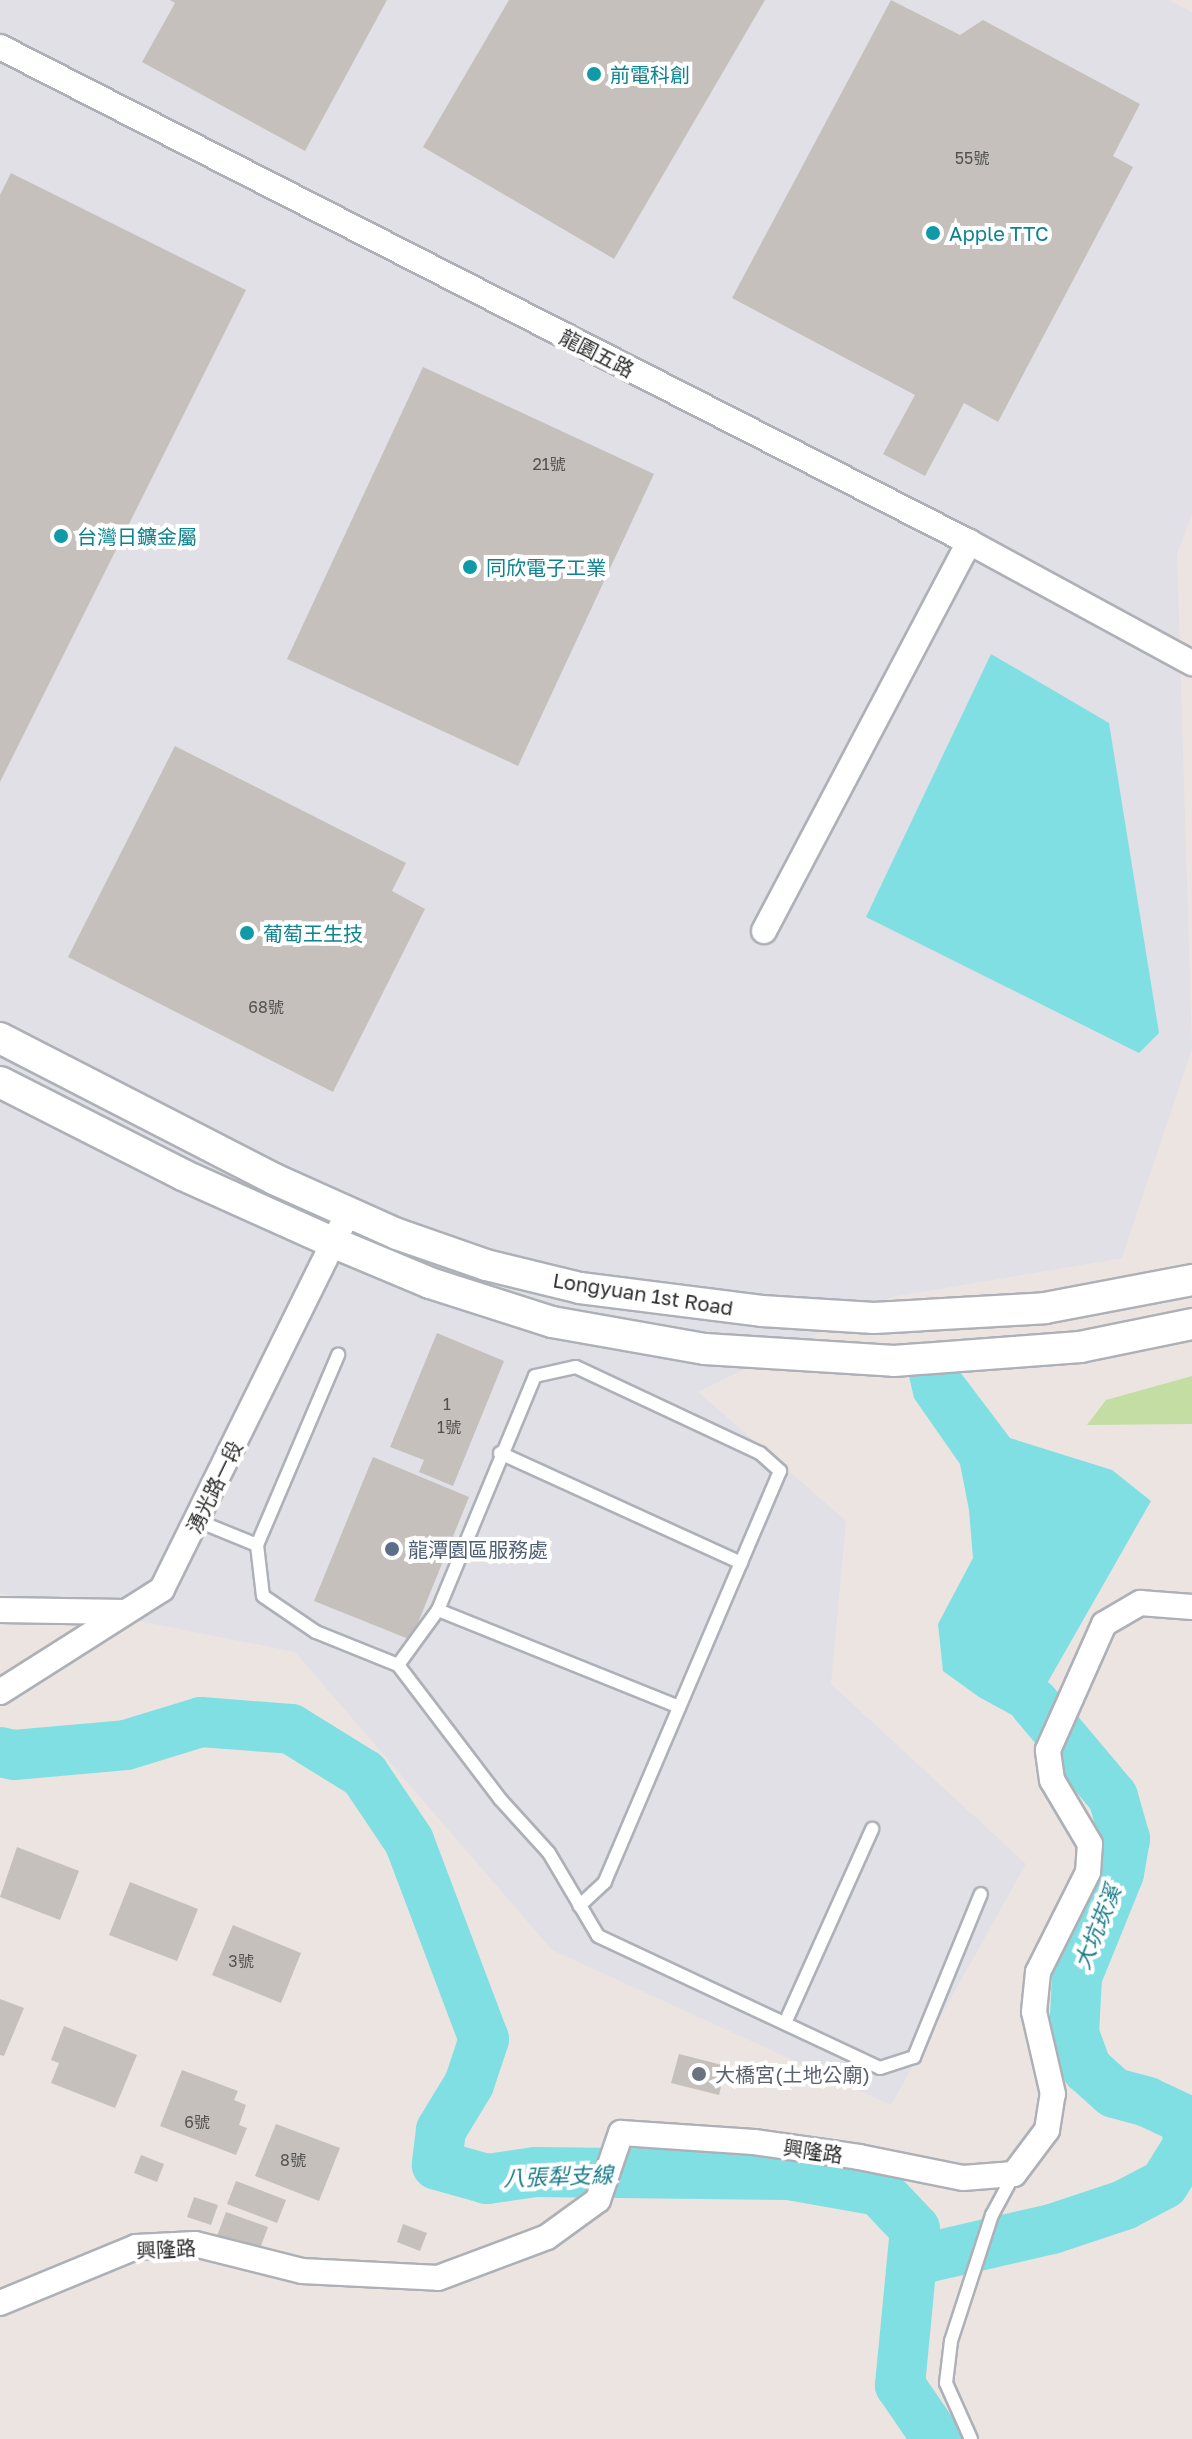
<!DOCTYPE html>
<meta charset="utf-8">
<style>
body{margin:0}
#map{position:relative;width:1192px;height:2439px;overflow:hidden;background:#ece4e0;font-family:"Golos Text","Noto Sans TC",sans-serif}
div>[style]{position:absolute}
.industrial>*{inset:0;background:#e0e0e6}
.green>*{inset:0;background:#c4dda3}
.water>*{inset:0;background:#7fdfe3}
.river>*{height:50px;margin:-25px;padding:0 25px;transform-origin:25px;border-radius:25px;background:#7fdfe3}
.building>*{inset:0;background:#c5c0bb}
.roads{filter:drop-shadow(2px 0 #adb1b7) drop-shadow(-2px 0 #adb1b7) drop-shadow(0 2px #adb1b7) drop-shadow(0 -2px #adb1b7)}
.service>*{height:12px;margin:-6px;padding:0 6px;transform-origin:6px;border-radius:6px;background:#fff}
.minor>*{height:24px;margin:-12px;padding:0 12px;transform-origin:12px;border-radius:12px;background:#fff}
.tertiary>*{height:30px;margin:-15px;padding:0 15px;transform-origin:15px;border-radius:15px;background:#fff}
.dots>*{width:22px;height:22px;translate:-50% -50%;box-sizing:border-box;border:4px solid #fff;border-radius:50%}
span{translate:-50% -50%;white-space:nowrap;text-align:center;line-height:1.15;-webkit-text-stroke:8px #fff;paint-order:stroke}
.number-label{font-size:16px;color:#525150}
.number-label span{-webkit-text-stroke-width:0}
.culture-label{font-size:20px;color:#0d838f}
.left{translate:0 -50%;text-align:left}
.street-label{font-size:20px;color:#2c2c2c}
.service-label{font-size:20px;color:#4e5e75}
.worship-label{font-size:20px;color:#5b616d}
.water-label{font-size:22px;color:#1b7d8a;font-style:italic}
</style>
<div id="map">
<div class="industrial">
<div style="clip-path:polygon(0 0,1169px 0,1192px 12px,1192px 515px,1177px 554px,1192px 1049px,1122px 1258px,892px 1297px,698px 1392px,846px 1521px,831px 1684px,1026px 1864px,891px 2105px,552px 1950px,295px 1652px,0 1593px)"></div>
</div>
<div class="green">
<div style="clip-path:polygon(1192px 1376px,1192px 1424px,1087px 1425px,1106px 1400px)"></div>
</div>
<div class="water">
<div style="clip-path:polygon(991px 654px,1109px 723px,1159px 1033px,1139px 1053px,866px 917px)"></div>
<div style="clip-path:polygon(960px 1372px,1010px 1438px,1112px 1470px,1151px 1501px,1025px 1722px,979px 1697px,943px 1671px,938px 1624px,973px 1558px,969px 1510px,960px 1464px,914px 1398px,909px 1376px)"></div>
</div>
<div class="river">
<div style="left:0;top:1752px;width:14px;rotate:12deg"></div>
<div style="left:14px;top:1755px;width:112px;rotate:-5.1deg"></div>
<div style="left:126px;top:1745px;width:78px;rotate:-17deg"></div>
<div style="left:201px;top:1722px;width:90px;rotate:4.4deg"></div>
<div style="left:291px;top:1729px;width:86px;rotate:31.7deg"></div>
<div style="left:364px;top:1774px;width:81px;rotate:56.1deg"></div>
<div style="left:409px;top:1841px;width:212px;rotate:69.3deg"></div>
<div style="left:484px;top:2039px;width:47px;rotate:108.4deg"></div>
<div style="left:469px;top:2084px;width:54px;rotate:121.3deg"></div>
<div style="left:441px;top:2130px;width:35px;rotate:97deg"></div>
<div style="left:437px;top:2165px;width:52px;rotate:15.6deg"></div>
<div style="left:487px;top:2179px;width:49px;rotate:-8.1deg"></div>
<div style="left:536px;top:2172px;width:252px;rotate:0.7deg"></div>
<div style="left:788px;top:2175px;width:92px;rotate:10deg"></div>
<div style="left:879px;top:2191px;width:52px;rotate:46.5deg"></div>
<div style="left:915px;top:2229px;width:157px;rotate:95.5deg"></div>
<div style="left:900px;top:2385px;width:65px;rotate:55.6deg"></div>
<div style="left:913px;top:2261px;width:143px;rotate:-13deg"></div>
<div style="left:1052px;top:2229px;width:76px;rotate:-18.4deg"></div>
<div style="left:1124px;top:2205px;width:45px;rotate:-27.7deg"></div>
<div style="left:1164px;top:2184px;width:47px;rotate:-58deg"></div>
<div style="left:1189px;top:2144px;width:25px;rotate:-101deg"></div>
<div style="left:1184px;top:2119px;width:40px;rotate:-155deg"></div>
<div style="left:1148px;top:2102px;width:35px;rotate:-165deg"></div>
<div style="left:1114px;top:2093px;width:36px;rotate:-138deg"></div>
<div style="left:1087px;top:2069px;width:37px;rotate:-110deg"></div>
<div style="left:1074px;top:2034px;width:57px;rotate:-87deg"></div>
<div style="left:1077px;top:1977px;width:112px;rotate:-68deg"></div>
<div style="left:1119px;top:1873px;width:35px;rotate:-80deg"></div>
<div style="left:1125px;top:1839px;width:44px;rotate:-105.9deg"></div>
<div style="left:1113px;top:1797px;width:123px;rotate:-130deg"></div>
</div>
<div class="building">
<div style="clip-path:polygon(170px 0,387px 0,305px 151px,142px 62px,175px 3px)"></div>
<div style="clip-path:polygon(509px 0,765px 0,614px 259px,423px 147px)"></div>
<div style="clip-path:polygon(891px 0,960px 35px,983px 20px,1140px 104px,1113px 156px,1133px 167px,998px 422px,964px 403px,925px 476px,883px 454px,915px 395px,732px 298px)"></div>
<div style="clip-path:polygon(11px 173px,246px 290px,0 782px,0 195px)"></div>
<div style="clip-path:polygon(423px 367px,654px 474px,518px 766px,287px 659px)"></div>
<div style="clip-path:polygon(175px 746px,406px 863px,392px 891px,425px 909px,333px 1092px,68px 957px)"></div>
<div style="clip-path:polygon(437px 1333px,504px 1361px,453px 1486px,419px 1472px,424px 1460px,390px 1447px)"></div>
<div style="clip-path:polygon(373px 1457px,469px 1497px,411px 1640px,314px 1601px)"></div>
<div style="clip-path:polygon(17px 1847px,79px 1871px,60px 1920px,0 1897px)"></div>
<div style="clip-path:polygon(130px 1882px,198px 1909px,177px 1961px,109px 1935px)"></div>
<div style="clip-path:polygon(233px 1925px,301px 1953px,281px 2003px,212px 1975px)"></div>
<div style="clip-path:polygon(0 1999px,24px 2008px,4px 2056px,0 2055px)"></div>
<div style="clip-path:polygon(64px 2026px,137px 2055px,115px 2108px,51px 2083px,59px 2063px,51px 2060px)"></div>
<div style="clip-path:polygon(679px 2054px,726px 2066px,719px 2095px,671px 2083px)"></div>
<div style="clip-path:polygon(182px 2070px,238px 2091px,234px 2100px,246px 2105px,239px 2125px,247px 2128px,236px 2155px,160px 2126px)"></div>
<div style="clip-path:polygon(276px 2124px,340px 2148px,319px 2201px,255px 2176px)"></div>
<div style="clip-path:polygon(141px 2155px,164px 2164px,157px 2182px,134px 2173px)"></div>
<div style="clip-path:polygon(236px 2181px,286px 2200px,277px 2223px,227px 2204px)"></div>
<div style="clip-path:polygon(194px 2197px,218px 2205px,211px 2225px,187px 2217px)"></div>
<div style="clip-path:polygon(226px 2212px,268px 2227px,258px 2254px,214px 2244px)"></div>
<div style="clip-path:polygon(403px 2224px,427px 2233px,420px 2251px,397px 2242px)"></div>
</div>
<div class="roads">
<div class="service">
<div style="left:500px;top:1453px;width:265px;rotate:24.5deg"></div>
<div style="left:198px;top:1521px;width:64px;rotate:22.1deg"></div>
<div style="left:257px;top:1545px;width:51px;rotate:83.3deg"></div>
<div style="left:263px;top:1596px;width:64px;rotate:34.2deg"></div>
<div style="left:316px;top:1632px;width:88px;rotate:21.9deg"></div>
<div style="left:398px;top:1665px;width:168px;rotate:52.7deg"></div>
<div style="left:500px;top:1799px;width:73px;rotate:47.8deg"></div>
<div style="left:549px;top:1853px;width:96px;rotate:59.4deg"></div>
<div style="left:598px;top:1936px;width:311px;rotate:25.1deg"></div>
<div style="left:880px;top:2068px;width:36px;rotate:-18deg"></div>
<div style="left:914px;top:2057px;width:176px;rotate:-67.7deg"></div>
<div style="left:257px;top:1545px;width:207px;rotate:-66.9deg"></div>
<div style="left:438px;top:1610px;width:260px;rotate:21.9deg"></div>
<div style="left:398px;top:1665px;width:68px;rotate:-54deg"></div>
<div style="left:438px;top:1610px;width:253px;rotate:-67.5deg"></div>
<div style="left:535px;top:1376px;width:42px;rotate:-12.4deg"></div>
<div style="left:576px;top:1367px;width:203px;rotate:25.1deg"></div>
<div style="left:760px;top:1453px;width:27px;rotate:42deg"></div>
<div style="left:780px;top:1471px;width:447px;rotate:113.1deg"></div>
<div style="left:605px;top:1882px;width:35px;rotate:137deg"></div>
<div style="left:785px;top:2023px;width:213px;rotate:-65.8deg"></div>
<div style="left:971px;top:2439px;width:61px;rotate:-114.1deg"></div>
<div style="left:946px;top:2383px;width:42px;rotate:-83.2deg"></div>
<div style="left:951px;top:2341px;width:133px;rotate:-72deg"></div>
<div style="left:992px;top:2215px;width:47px;rotate:-61.8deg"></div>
</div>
<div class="minor">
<div style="left:0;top:47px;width:1088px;rotate:27.06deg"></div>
<div style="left:969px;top:542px;width:254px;rotate:28.5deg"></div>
<div style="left:764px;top:931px;width:440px;rotate:-62.2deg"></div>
<div style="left:0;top:1610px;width:125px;rotate:0.9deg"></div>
<div style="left:0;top:1692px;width:192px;rotate:-32.4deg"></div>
<div style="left:162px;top:1589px;width:420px;rotate:-63.7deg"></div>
<div style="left:0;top:2303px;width:147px;rotate:-22.4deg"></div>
<div style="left:136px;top:2247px;width:59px;rotate:-2.9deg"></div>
<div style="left:195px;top:2244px;width:110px;rotate:14.2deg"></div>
<div style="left:302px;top:2271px;width:136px;rotate:2.9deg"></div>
<div style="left:438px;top:2278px;width:116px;rotate:-20.6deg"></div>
<div style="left:547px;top:2237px;width:63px;rotate:-36deg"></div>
<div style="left:598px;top:2200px;width:71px;rotate:-71.1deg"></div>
<div style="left:621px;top:2133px;width:133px;rotate:3.9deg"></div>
<div style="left:754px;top:2142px;width:106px;rotate:8.1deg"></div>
<div style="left:859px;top:2157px;width:106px;rotate:11.4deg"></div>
<div style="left:963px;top:2178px;width:51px;rotate:-4.5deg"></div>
<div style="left:1014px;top:2174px;width:55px;rotate:-53.1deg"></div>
<div style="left:1047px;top:2130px;width:36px;rotate:-81deg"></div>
<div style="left:1053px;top:2094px;width:84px;rotate:-103deg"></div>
<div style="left:1034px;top:2012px;width:40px;rotate:-84.3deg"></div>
<div style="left:1038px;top:1972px;width:112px;rotate:-63.4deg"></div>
<div style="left:1088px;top:1872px;width:28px;rotate:-86deg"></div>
<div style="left:1090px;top:1844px;width:74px;rotate:-120.7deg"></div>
<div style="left:1052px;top:1780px;width:30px;rotate:-98deg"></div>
<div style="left:1048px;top:1750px;width:138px;rotate:-66deg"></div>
<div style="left:1104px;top:1624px;width:42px;rotate:-30.3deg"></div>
<div style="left:1140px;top:1603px;width:52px;rotate:4.4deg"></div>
</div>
<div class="tertiary">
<div style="left:0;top:1038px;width:308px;rotate:27.2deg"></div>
<div style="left:274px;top:1179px;width:135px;rotate:24.1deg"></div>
<div style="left:397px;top:1234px;width:94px;rotate:19.2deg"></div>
<div style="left:486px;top:1265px;width:97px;rotate:13.7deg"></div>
<div style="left:580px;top:1288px;width:183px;rotate:7.2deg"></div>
<div style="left:762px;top:1311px;width:112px;rotate:3.6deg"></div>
<div style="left:874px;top:1318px;width:171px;rotate:-3.3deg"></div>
<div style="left:1045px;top:1308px;width:150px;rotate:-10.8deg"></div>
<div style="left:0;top:1082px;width:205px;rotate:26.9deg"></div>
<div style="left:183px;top:1175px;width:163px;rotate:24.2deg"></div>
<div style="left:332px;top:1242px;width:106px;rotate:22.7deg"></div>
<div style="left:430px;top:1283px;width:128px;rotate:17.7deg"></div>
<div style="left:552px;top:1322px;width:155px;rotate:10deg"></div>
<div style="left:705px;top:1349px;width:189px;rotate:3.6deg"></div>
<div style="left:894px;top:1361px;width:187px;rotate:-4.3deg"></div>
<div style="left:1080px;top:1347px;width:114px;rotate:-11.6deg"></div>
</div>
</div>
<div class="dots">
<div style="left:594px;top:74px;background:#0f9aa8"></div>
<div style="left:933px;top:233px;background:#0f9aa8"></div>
<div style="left:61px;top:536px;background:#0f9aa8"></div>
<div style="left:470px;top:567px;background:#0f9aa8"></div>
<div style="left:247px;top:933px;background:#0f9aa8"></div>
<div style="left:392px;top:1549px;background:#5c6f8a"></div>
<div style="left:699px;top:2074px;background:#6b7280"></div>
</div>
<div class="number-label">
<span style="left:972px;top:158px">55號</span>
<span style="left:549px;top:464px">21號</span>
<span style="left:266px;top:1007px">68號</span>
<span style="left:447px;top:1404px">1</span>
<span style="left:449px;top:1427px">1號</span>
<span style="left:241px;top:1961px">3號</span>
<span style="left:197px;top:2122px">6號</span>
<span style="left:293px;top:2160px">8號</span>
</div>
<div class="culture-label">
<span class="left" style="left:610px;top:74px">前電科創</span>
<span class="left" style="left:949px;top:233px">Apple TTC</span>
<span class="left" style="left:77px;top:536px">台灣日鑛金屬</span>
<span class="left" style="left:486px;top:567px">同欣電子工業</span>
<span class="left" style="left:263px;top:933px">葡萄王生技</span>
</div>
<div class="street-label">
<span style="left:597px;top:353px;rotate:27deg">龍園五路</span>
<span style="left:643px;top:1294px;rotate:9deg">Longyuan 1st Road</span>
<span style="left:214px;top:1487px;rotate:-64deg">湧光路一段</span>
<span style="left:813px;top:2151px;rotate:8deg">興隆路</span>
<span style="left:166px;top:2249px;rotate:-3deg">興隆路</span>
</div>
<div class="service-label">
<span class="left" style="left:408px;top:1549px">龍潭園區服務處</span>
</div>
<div class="worship-label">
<span class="left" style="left:715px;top:2074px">大橋宮(土地公廟)</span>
</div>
<div class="water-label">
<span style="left:1097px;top:1927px;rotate:-68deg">大坑崁溪</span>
<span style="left:558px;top:2176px;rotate:-2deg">八張犁支線</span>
</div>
</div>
